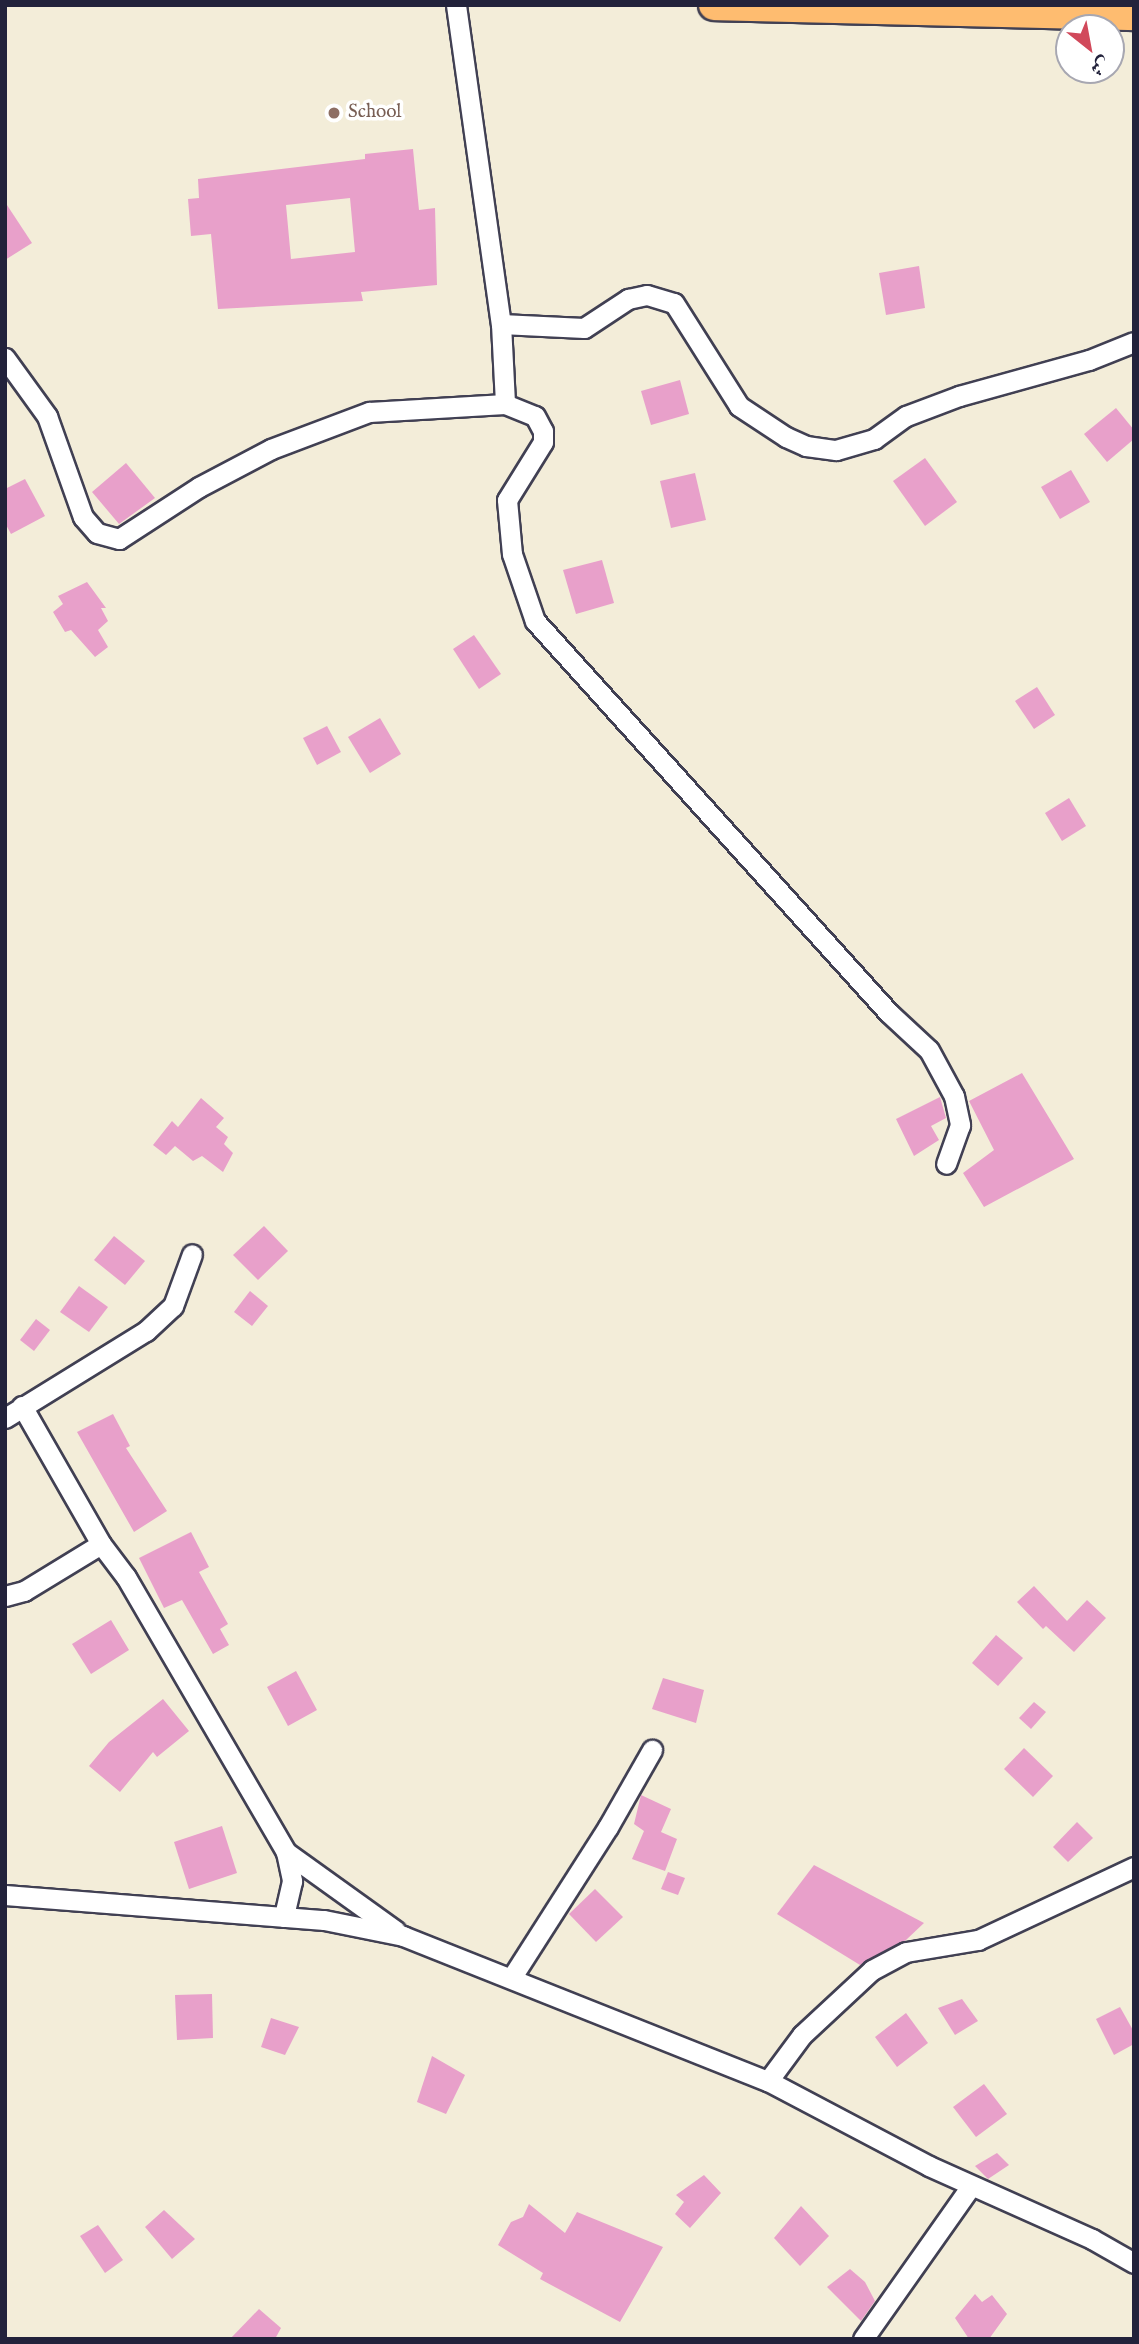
<!DOCTYPE html>
<meta charset="utf-8">
<style>
body{margin:0}
#map{position:relative;width:1139px;height:2344px;overflow:hidden;background:#f3edd9;font-family:"IM FELL English",Amiri,serif}
div>[style]{position:absolute}
.building>*{inset:0;background:#e8a0ca}
.roads{filter:drop-shadow(2px 0 #414053) drop-shadow(-2px 0 #414053) drop-shadow(0 2px #414053) drop-shadow(0 -2px #414053)}
.street>*{height:19px;margin:-9.5px;padding:0 9.5px;transform-origin:9.5px;border-radius:9.5px;background:#fff}
.primary>*{height:30px;margin:-15px;padding:0 15px;transform-origin:15px;border-radius:15px;background:#febc70}
.dots>*{width:19px;height:19px;translate:-50% -50%;box-sizing:border-box;border:4px solid #fff;border-radius:50%}
span{translate:-50% -50%;white-space:nowrap;text-align:center;line-height:1.15;-webkit-text-stroke:7px #fff;paint-order:stroke}
.education-label{font-size:19px;color:#785e54}
.left{translate:0 -50%;text-align:left}
.frame{position:absolute;inset:0;border:7px solid #22223b;pointer-events:none}
.north{position:absolute;left:1055px;top:14px;width:70px;height:70px;box-sizing:border-box;background:#fff;border:2px solid #a7a7b1;border-radius:50%;rotate:149deg;font-size:19px;font-weight:700;line-height:28px;text-align:center;color:#22223b}
.north::after{content:'';display:block;margin:auto;width:24px;height:32px;background:#d1495b;clip-path:polygon(50% 0,100% 100%,50% 72%,0 100%)}
</style>
<div id="map">
<div class="building">
<div style="clip-path:polygon(evenodd,413px 149px,419px 210px,435px 208px,437px 285px,361px 292px,363px 301px,218px 309px,211px 234px,191px 236px,188px 199px,199px 198px,198px 179px,365px 159px,365px 154px,413px 149px,350px 198px,355px 252px,291px 259px,286px 205px,350px 198px)"></div>
<div style="clip-path:polygon(5px 202px,32px 243px,5px 260px)"></div>
<div style="clip-path:polygon(919px 266px,925px 308px,886px 315px,879px 273px)"></div>
<div style="clip-path:polygon(680px 380px,689px 414px,651px 425px,641px 391px)"></div>
<div style="clip-path:polygon(1116px 408px,1134px 430px,1134px 439px,1107px 462px,1084px 434px)"></div>
<div style="clip-path:polygon(925px 458px,957px 502px,925px 526px,893px 481px)"></div>
<div style="clip-path:polygon(126px 463px,155px 498px,119px 524px,92px 492px)"></div>
<div style="clip-path:polygon(1071px 470px,1090px 502px,1060px 519px,1041px 487px)"></div>
<div style="clip-path:polygon(695px 473px,706px 520px,671px 528px,660px 481px)"></div>
<div style="clip-path:polygon(25px 479px,45px 516px,11px 534px,5px 523px,5px 489px)"></div>
<div style="clip-path:polygon(602px 560px,614px 603px,576px 614px,563px 570px)"></div>
<div style="clip-path:polygon(87px 582px,106px 608px,101px 608px,108px 621px,98px 630px,108px 647px,95px 657px,71px 630px,65px 632px,53px 612px,63px 604px,58px 596px)"></div>
<div style="clip-path:polygon(474px 635px,501px 674px,479px 689px,453px 649px)"></div>
<div style="clip-path:polygon(1037px 687px,1055px 715px,1034px 729px,1015px 701px)"></div>
<div style="clip-path:polygon(380px 718px,401px 754px,370px 773px,348px 737px)"></div>
<div style="clip-path:polygon(327px 726px,341px 752px,317px 765px,303px 738px)"></div>
<div style="clip-path:polygon(1069px 798px,1086px 826px,1062px 841px,1045px 813px)"></div>
<div style="clip-path:polygon(1022px 1073px,1074px 1159px,984px 1207px,963px 1173px,994px 1150px,969px 1101px)"></div>
<div style="clip-path:polygon(940px 1097px,946px 1118px,931px 1126px,939px 1140px,914px 1156px,896px 1119px)"></div>
<div style="clip-path:polygon(201px 1098px,224px 1118px,216px 1127px,228px 1137px,224px 1144px,233px 1153px,223px 1172px,202px 1156px,193px 1161px,175px 1146px,166px 1155px,153px 1145px,172px 1121px,178px 1127px)"></div>
<div style="clip-path:polygon(264px 1226px,288px 1251px,258px 1280px,233px 1255px)"></div>
<div style="clip-path:polygon(114px 1236px,145px 1261px,125px 1285px,94px 1260px)"></div>
<div style="clip-path:polygon(79px 1286px,108px 1307px,89px 1332px,60px 1312px)"></div>
<div style="clip-path:polygon(250px 1291px,268px 1306px,252px 1326px,234px 1312px)"></div>
<div style="clip-path:polygon(36px 1319px,50px 1330px,34px 1351px,20px 1340px)"></div>
<div style="clip-path:polygon(113px 1414px,130px 1446px,126px 1448px,167px 1511px,134px 1532px,77px 1432px)"></div>
<div style="clip-path:polygon(191px 1532px,209px 1567px,199px 1572px,228px 1624px,220px 1629px,229px 1645px,213px 1654px,182px 1600px,164px 1608px,139px 1558px)"></div>
<div style="clip-path:polygon(1034px 1586px,1067px 1621px,1087px 1600px,1106px 1618px,1074px 1652px,1046px 1626px,1043px 1629px,1017px 1602px)"></div>
<div style="clip-path:polygon(111px 1620px,129px 1650px,91px 1674px,72px 1644px)"></div>
<div style="clip-path:polygon(996px 1635px,1023px 1658px,998px 1686px,972px 1663px)"></div>
<div style="clip-path:polygon(296px 1671px,317px 1710px,288px 1726px,267px 1687px)"></div>
<div style="clip-path:polygon(663px 1678px,704px 1690px,696px 1723px,652px 1709px)"></div>
<div style="clip-path:polygon(163px 1699px,189px 1731px,157px 1757px,153px 1752px,120px 1792px,89px 1766px,109px 1742px)"></div>
<div style="clip-path:polygon(1034px 1702px,1046px 1712px,1031px 1729px,1019px 1718px)"></div>
<div style="clip-path:polygon(1024px 1748px,1053px 1776px,1033px 1797px,1004px 1769px)"></div>
<div style="clip-path:polygon(641px 1795px,671px 1809px,661px 1832px,677px 1839px,665px 1871px,632px 1859px,644px 1831px,634px 1824px)"></div>
<div style="clip-path:polygon(1077px 1822px,1093px 1838px,1068px 1862px,1053px 1847px)"></div>
<div style="clip-path:polygon(222px 1826px,237px 1873px,189px 1889px,174px 1842px)"></div>
<div style="clip-path:polygon(814px 1865px,924px 1923px,906px 1940px,860px 1965px,777px 1914px)"></div>
<div style="clip-path:polygon(668px 1872px,685px 1878px,678px 1895px,661px 1889px)"></div>
<div style="clip-path:polygon(595px 1889px,623px 1917px,596px 1942px,569px 1914px)"></div>
<div style="clip-path:polygon(212px 1994px,213px 2038px,177px 2040px,175px 1995px)"></div>
<div style="clip-path:polygon(962px 1999px,978px 2021px,955px 2035px,938px 2008px)"></div>
<div style="clip-path:polygon(1120px 2007px,1134px 2032px,1134px 2044px,1114px 2055px,1096px 2019px)"></div>
<div style="clip-path:polygon(906px 2013px,928px 2043px,897px 2067px,875px 2037px)"></div>
<div style="clip-path:polygon(271px 2018px,299px 2027px,285px 2055px,261px 2047px)"></div>
<div style="clip-path:polygon(432px 2056px,465px 2075px,446px 2114px,417px 2102px)"></div>
<div style="clip-path:polygon(984px 2084px,1007px 2114px,976px 2137px,953px 2107px)"></div>
<div style="clip-path:polygon(997px 2153px,1009px 2165px,988px 2179px,975px 2166px)"></div>
<div style="clip-path:polygon(704px 2175px,721px 2193px,690px 2228px,675px 2214px,684px 2202px,676px 2195px)"></div>
<div style="clip-path:polygon(529px 2204px,565px 2233px,577px 2212px,663px 2247px,620px 2322px,540px 2279px,543px 2273px,498px 2245px,511px 2222px,523px 2217px)"></div>
<div style="clip-path:polygon(801px 2206px,829px 2236px,800px 2266px,774px 2238px)"></div>
<div style="clip-path:polygon(164px 2210px,195px 2239px,172px 2259px,145px 2227px)"></div>
<div style="clip-path:polygon(98px 2225px,123px 2260px,105px 2273px,80px 2236px)"></div>
<div style="clip-path:polygon(850px 2269px,865px 2282px,875px 2301px,861px 2321px,827px 2287px)"></div>
<div style="clip-path:polygon(975px 2294px,982px 2302px,992px 2295px,1007px 2314px,989px 2339px,969px 2339px,955px 2318px)"></div>
<div style="clip-path:polygon(259px 2309px,281px 2328px,275px 2339px,230px 2339px)"></div>
</div>
<div class="roads">
<div class="street">
<div style="left:456px;top:5px;width:322px;rotate:82deg"></div>
<div style="left:501px;top:324px;width:80px;rotate:87.1deg"></div>
<div style="left:501px;top:324px;width:83px;rotate:2.8deg"></div>
<div style="left:584px;top:328px;width:53px;rotate:-33.4deg"></div>
<div style="left:628px;top:299px;width:19px;rotate:-12deg"></div>
<div style="left:647px;top:295px;width:28px;rotate:17deg"></div>
<div style="left:674px;top:303px;width:122px;rotate:57.7deg"></div>
<div style="left:739px;top:406px;width:56px;rotate:33.4deg"></div>
<div style="left:786px;top:437px;width:22px;rotate:24deg"></div>
<div style="left:806px;top:446px;width:30px;rotate:8deg"></div>
<div style="left:836px;top:450px;width:40px;rotate:-16deg"></div>
<div style="left:874px;top:439px;width:39px;rotate:-36deg"></div>
<div style="left:906px;top:416px;width:57px;rotate:-20.7deg"></div>
<div style="left:959px;top:396px;width:135px;rotate:-15.5deg"></div>
<div style="left:1089px;top:360px;width:48px;rotate:-21.8deg"></div>
<div style="left:5px;top:358px;width:72px;rotate:54.1deg"></div>
<div style="left:47px;top:416px;width:107px;rotate:70.4deg"></div>
<div style="left:83px;top:517px;width:21px;rotate:49deg"></div>
<div style="left:97px;top:533px;width:23px;rotate:15deg"></div>
<div style="left:119px;top:539px;width:95px;rotate:-33deg"></div>
<div style="left:199px;top:487px;width:81px;rotate:-27.8deg"></div>
<div style="left:271px;top:449px;width:105px;rotate:-20.7deg"></div>
<div style="left:369px;top:412px;width:136px;rotate:-3.4deg"></div>
<div style="left:505px;top:404px;width:32px;rotate:22deg"></div>
<div style="left:535px;top:416px;width:17px;rotate:62deg"></div>
<div style="left:543px;top:431px;width:11px;rotate:90deg"></div>
<div style="left:543px;top:442px;width:68px;rotate:121.8deg"></div>
<div style="left:507px;top:500px;width:54px;rotate:84.7deg"></div>
<div style="left:512px;top:554px;width:71px;rotate:71.1deg"></div>
<div style="left:535px;top:621px;width:528px;rotate:47.92deg"></div>
<div style="left:889px;top:1013px;width:54px;rotate:42.8deg"></div>
<div style="left:929px;top:1050px;width:52px;rotate:61.5deg"></div>
<div style="left:954px;top:1096px;width:30px;rotate:78deg"></div>
<div style="left:960px;top:1125px;width:41px;rotate:109.7deg"></div>
<div style="left:22px;top:1406px;width:159px;rotate:60.2deg"></div>
<div style="left:5px;top:1418px;width:166px;rotate:-31.7deg"></div>
<div style="left:146px;top:1331px;width:37px;rotate:-43deg"></div>
<div style="left:173px;top:1306px;width:55px;rotate:-69.9deg"></div>
<div style="left:5px;top:1596px;width:20px;rotate:-15deg"></div>
<div style="left:24px;top:1591px;width:90px;rotate:-31.4deg"></div>
<div style="left:101px;top:1544px;width:41px;rotate:52.9deg"></div>
<div style="left:126px;top:1577px;width:318px;rotate:59.8deg"></div>
<div style="left:286px;top:1852px;width:30px;rotate:78deg"></div>
<div style="left:292px;top:1881px;width:37px;rotate:103deg"></div>
<div style="left:286px;top:1852px;width:135px;rotate:35.7deg"></div>
<div style="left:5px;top:1895px;width:320px;rotate:4.5deg"></div>
<div style="left:324px;top:1920px;width:81px;rotate:11.4deg"></div>
<div style="left:403px;top:1936px;width:393px;rotate:21.7deg"></div>
<div style="left:768px;top:2081px;width:182px;rotate:27.8deg"></div>
<div style="left:929px;top:2166px;width:179px;rotate:24.1deg"></div>
<div style="left:1092px;top:2239px;width:48px;rotate:29.7deg"></div>
<div style="left:512px;top:1977px;width:178px;rotate:-57.4deg"></div>
<div style="left:608px;top:1827px;width:89px;rotate:-60.3deg"></div>
<div style="left:768px;top:2081px;width:57px;rotate:-53.5deg"></div>
<div style="left:802px;top:2035px;width:96px;rotate:-42.9deg"></div>
<div style="left:872px;top:1970px;width:38px;rotate:-28deg"></div>
<div style="left:906px;top:1952px;width:73px;rotate:-9.5deg"></div>
<div style="left:978px;top:1940px;width:172px;rotate:-25.1deg"></div>
<div style="left:863px;top:2339px;width:187px;rotate:-54.8deg"></div>
</div>
<div class="primary">
<div style="left:714px;top:5px;width:420px;rotate:1.4deg"></div>
</div>
</div>
<div class="dots">
<div style="left:334px;top:113px;background:#8d6e63"></div>
</div>
<div class="education-label">
<span class="left" style="left:348px;top:113px">School</span>
</div>
<div class="frame"></div>
<div class="north">ش</div>
</div>
